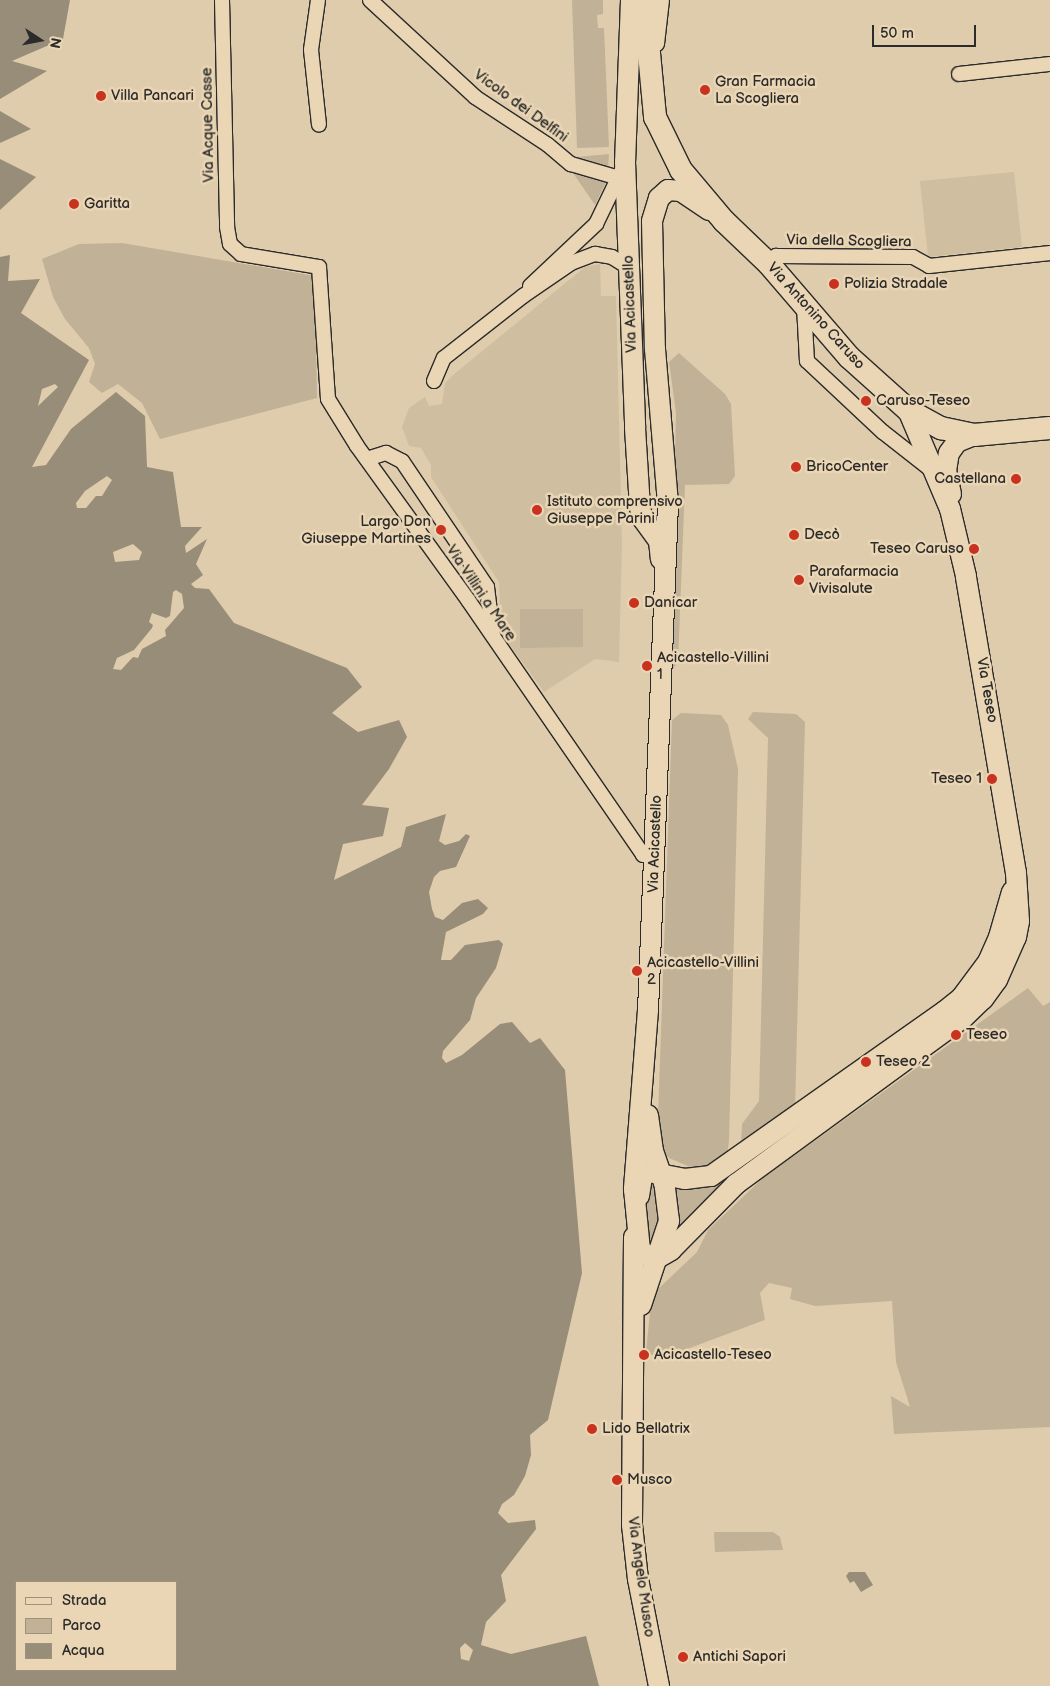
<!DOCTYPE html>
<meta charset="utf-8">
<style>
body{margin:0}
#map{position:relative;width:1050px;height:1686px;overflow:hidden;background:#dfccac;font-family:"Balsamiq Sans",sans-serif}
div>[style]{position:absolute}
.built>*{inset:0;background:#d0bea1}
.green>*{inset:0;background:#c1b196}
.water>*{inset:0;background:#988d78}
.roads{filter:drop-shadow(1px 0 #2b2b2b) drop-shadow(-1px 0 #2b2b2b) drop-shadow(0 1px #2b2b2b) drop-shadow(0 -1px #2b2b2b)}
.minor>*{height:14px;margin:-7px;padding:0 7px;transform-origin:7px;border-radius:7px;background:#ead6b4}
.secondary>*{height:20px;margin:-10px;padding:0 10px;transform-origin:10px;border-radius:10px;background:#ead6b4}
.primary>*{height:22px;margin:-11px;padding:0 11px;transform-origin:11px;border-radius:11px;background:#ead6b4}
.dots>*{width:14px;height:14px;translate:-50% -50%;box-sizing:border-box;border:2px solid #ead6b4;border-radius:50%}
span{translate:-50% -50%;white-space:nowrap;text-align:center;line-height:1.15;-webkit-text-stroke:5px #ead6b4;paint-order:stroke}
.poi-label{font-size:15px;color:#2b2b2b}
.left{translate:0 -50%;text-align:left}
.right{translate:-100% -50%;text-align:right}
.street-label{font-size:15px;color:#2b2b2b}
.legend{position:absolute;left:15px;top:1581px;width:162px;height:90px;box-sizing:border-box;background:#ead6b4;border:1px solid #9e927d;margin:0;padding:6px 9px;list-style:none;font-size:15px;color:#2b2b2b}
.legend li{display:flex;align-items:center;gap:10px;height:25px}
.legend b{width:25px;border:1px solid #9e927d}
.north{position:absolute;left:15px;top:15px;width:50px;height:50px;-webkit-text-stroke:4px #ead6b4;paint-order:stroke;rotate:101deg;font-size:14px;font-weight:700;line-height:20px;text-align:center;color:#2b2b2b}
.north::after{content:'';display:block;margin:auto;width:18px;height:22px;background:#2b2b2b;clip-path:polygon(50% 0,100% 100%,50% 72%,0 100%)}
.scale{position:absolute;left:872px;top:25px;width:104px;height:22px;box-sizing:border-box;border:2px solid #2b2b2b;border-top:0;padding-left:6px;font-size:15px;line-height:18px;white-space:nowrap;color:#2b2b2b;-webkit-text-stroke:4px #ead6b4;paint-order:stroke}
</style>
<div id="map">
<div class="built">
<div style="clip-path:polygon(1014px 172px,1022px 247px,928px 257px,920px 181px)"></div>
<div style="clip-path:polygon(600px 264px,601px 296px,616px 296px,622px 544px,619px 662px,595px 659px,544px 692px,501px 633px,499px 582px,431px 477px,431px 465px,421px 448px,409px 446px,402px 427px,409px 408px,425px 397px,429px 406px,442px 404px,445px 383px,453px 375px,585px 267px)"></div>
</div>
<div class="green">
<div style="clip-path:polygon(572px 0,603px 0,603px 14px,597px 15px,598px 28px,604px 28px,609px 147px,577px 148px)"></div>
<div style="clip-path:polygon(609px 154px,608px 169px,577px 161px,577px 157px)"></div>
<div style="clip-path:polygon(573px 173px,606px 182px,595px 205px)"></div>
<div style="clip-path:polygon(122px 243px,315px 276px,317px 398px,160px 439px,142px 403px,118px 384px,102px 393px,89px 382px,95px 364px,89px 348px,65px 319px,53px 297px,42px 259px,79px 244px)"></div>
<div style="clip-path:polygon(679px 353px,725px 394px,731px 404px,735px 476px,729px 484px,685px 485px,678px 662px,673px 669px,670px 669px,676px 413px,669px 362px)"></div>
<div style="clip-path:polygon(520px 609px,583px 609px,583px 647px,520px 648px)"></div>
<div style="clip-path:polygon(753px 712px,796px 714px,805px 722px,795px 1110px,741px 1144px,742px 1124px,759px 1101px,768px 738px,748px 719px)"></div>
<div style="clip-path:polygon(681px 713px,721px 715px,728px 725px,738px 769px,729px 1141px,727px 1155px,710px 1167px,695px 1169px,669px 1158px,657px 1145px,672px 720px)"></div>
<div style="clip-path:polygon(1028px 988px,1043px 1006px,1050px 1002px,1050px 1427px,894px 1434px,891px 1396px,910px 1407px,896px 1362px,892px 1301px,815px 1306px,790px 1299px,792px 1288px,769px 1283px,760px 1293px,765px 1320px,663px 1358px,655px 1357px,646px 1351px,650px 1313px,656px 1291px,697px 1252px,708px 1230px,763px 1178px)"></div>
<div style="clip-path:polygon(727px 1177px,728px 1179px,670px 1239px,672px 1180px)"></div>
<div style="clip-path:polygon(648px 1178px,661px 1189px,657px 1250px,643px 1243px,645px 1184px)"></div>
<div style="clip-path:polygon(714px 1532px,773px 1532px,780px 1537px,783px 1550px,715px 1552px)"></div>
</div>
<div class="water">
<div style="clip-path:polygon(0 0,70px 0,63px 39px,12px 61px,47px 71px,0 99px)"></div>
<div style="clip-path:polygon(0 111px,31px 129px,0 143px)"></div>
<div style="clip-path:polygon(0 159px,36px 177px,0 210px)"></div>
<div style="clip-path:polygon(evenodd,10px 255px,8px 281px,40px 279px,21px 313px,89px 360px,32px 467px,46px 465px,71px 429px,116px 392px,145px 416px,147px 467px,173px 472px,181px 527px,202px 527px,185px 546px,186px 553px,207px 539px,196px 564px,203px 575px,191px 584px,195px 588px,209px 589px,234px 623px,347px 668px,362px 687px,332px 713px,358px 732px,399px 720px,407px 737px,389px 769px,362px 805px,389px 808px,383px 836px,343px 844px,334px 880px,401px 847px,406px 827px,446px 814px,439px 841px,445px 845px,459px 841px,466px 834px,470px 836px,456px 867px,440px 871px,434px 877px,429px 892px,432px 909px,435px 917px,443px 920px,462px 903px,478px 899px,488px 908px,483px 914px,446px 932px,441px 960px,451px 960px,465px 945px,499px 940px,503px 944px,496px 968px,476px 998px,470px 1020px,443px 1051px,442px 1058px,446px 1063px,462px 1055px,500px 1024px,512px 1022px,530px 1043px,540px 1038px,565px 1070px,582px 1273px,548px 1420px,530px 1435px,531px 1455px,525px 1476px,514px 1495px,502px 1504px,498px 1513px,508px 1523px,535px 1520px,536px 1529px,501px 1575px,506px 1601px,486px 1622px,481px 1645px,511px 1654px,586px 1636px,599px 1686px,0 1686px,0 257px,10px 255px,55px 384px,58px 387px,38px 406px,42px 389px,55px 384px,10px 255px,107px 476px,112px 480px,102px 496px,96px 496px,86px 508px,77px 508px,76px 503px,85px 491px,107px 476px,10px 255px,133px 544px,142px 552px,139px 560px,115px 562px,113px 552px,133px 544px,10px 255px,176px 590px,182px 594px,184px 608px,165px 630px,166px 636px,142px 649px,138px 658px,133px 657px,121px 670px,113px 669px,117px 658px,134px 650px,152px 628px,153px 625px,149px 622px,152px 613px,166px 618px,170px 616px,173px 592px,176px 590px,10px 255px,16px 1582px,176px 1582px,176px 1670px,16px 1670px,16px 1582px,10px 255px,465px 1643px,473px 1650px,469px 1661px,461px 1659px,460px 1648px,465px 1643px)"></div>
<div style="clip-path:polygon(849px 1572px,865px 1572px,873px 1585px,861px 1592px,854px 1581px,850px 1583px,846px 1576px)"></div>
</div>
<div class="roads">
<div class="minor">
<div style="left:222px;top:0;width:227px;rotate:88.7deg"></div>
<div style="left:227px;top:227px;width:17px;rotate:80deg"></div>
<div style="left:230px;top:244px;width:15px;rotate:42deg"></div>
<div style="left:241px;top:254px;width:79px;rotate:9.5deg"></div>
<div style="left:319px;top:267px;width:132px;rotate:86.1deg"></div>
<div style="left:328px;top:399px;width:55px;rotate:58.3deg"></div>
<div style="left:357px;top:446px;width:190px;rotate:54.2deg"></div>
<div style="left:468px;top:600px;width:309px;rotate:55.5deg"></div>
<div style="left:643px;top:855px;width:11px"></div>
<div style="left:318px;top:0;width:50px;rotate:98deg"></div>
<div style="left:311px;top:50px;width:75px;rotate:83.9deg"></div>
<div style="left:370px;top:0;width:143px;rotate:42.7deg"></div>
<div style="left:475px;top:97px;width:87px;rotate:33.3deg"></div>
<div style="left:548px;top:145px;width:30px;rotate:40deg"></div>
<div style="left:571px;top:164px;width:50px;rotate:16.3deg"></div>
<div style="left:657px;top:44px;width:44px;rotate:-83.5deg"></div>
<div style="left:959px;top:74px;width:92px;rotate:-6.3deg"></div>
<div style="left:769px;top:264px;width:11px;rotate:-49deg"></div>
<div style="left:776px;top:256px;width:137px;rotate:0.4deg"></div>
<div style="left:913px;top:257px;width:18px;rotate:29deg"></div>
<div style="left:929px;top:266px;width:122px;rotate:-6.1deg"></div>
<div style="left:530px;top:286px;width:91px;rotate:-43.2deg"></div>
<div style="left:596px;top:224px;width:60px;rotate:-64.3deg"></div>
<div style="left:804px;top:306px;width:55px;rotate:86.9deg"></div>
<div style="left:807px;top:361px;width:104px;rotate:43.1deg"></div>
<div style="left:883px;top:432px;width:60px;rotate:38.2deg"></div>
<div style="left:434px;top:381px;width:25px;rotate:-67deg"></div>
<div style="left:444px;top:358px;width:100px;rotate:-38.1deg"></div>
<div style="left:523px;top:296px;width:58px;rotate:-34.5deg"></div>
<div style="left:571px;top:263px;width:26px;rotate:-21deg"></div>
<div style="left:595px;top:254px;width:17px;rotate:10deg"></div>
<div style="left:612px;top:257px;width:19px;rotate:32deg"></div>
<div style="left:367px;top:459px;width:20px;rotate:-18deg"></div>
<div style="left:386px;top:453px;width:18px;rotate:27deg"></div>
<div style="left:402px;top:461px;width:152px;rotate:56deg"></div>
<div style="left:487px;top:587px;width:49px;rotate:83deg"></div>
</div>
<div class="secondary">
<div style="left:631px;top:0;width:162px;rotate:92.1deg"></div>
<div style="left:625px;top:162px;width:266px;rotate:87.8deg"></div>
<div style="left:635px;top:428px;width:80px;rotate:86.4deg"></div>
<div style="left:640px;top:508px;width:11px;rotate:75deg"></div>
<div style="left:643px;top:519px;width:27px;rotate:54deg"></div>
<div style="left:659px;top:541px;width:18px;rotate:84deg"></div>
<div style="left:709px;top:210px;width:34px;rotate:-146deg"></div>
<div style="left:681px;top:191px;width:13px;rotate:-176deg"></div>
<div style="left:668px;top:190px;width:12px;rotate:138deg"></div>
<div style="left:659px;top:198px;width:24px;rotate:107deg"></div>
<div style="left:652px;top:221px;width:128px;rotate:88.7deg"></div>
<div style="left:655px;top:349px;width:156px;rotate:85.2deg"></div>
<div style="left:668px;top:504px;width:506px;rotate:92.26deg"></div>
<div style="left:648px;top:1010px;width:180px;rotate:94.5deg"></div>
<div style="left:634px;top:1189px;width:61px;rotate:84.4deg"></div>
<div style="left:640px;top:1250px;width:17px;rotate:36deg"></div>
<div style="left:654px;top:1260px;width:20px;rotate:-30deg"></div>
<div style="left:671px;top:1250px;width:93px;rotate:-45.4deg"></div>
<div style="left:736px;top:1184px;width:281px;rotate:-36.2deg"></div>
<div style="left:963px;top:1018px;width:28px;rotate:-44deg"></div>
<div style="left:983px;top:999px;width:24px;rotate:-54deg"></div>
<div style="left:997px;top:980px;width:47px;rotate:-66.2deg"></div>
<div style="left:1016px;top:937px;width:16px;rotate:-79deg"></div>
<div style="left:1019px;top:921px;width:48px;rotate:-93.6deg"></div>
<div style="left:1016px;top:873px;width:301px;rotate:-99.6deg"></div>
<div style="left:966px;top:576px;width:69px;rotate:-103.4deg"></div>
<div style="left:950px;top:509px;width:108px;rotate:-113deg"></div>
<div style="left:951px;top:494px;width:24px;rotate:-102deg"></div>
<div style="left:946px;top:471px;width:18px;rotate:-81deg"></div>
<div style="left:949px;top:453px;width:14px;rotate:-54deg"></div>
<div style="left:957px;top:442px;width:18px;rotate:-22deg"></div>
<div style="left:639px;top:1196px;width:19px;rotate:-81deg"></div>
<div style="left:642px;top:1177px;width:9px;rotate:-36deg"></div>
<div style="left:649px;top:1172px;width:37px;rotate:11deg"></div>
<div style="left:685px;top:1179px;width:26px;rotate:-7deg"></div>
<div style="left:711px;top:1176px;width:286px;rotate:-35.2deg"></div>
<div style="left:945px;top:1011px;width:22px;rotate:-39deg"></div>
<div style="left:962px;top:997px;width:44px;rotate:-53.4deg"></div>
<div style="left:988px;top:962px;width:27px;rotate:-66deg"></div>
<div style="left:999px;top:937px;width:47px;rotate:-73.9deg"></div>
<div style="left:634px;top:1237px;width:288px;rotate:90.4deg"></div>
<div style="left:632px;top:1525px;width:54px;rotate:83.7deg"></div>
<div style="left:638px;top:1579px;width:109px;rotate:78.9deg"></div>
<div style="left:641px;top:1305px;width:89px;rotate:-71.6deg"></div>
<div style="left:669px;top:1221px;width:38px;rotate:-97deg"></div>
<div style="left:664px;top:1183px;width:34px;rotate:-109deg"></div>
<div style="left:653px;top:1151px;width:36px;rotate:-98deg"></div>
</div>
<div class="primary">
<div style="left:644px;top:0;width:118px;rotate:84.6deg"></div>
<div style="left:655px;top:117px;width:59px;rotate:63.9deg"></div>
<div style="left:681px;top:170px;width:67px;rotate:49.9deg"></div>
<div style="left:724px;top:221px;width:62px;rotate:43.7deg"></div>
<div style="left:769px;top:264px;width:123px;rotate:49.3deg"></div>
<div style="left:849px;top:357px;width:79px;rotate:41.9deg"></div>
<div style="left:908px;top:410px;width:38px;rotate:29deg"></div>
<div style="left:941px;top:428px;width:34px;rotate:12deg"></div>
<div style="left:974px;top:435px;width:76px;rotate:-5.3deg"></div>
</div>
</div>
<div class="dots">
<div style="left:705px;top:90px;background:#c8321e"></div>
<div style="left:101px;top:96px;background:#c8321e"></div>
<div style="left:74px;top:204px;background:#c8321e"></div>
<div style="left:834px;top:284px;background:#c8321e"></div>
<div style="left:866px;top:401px;background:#c8321e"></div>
<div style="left:796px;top:467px;background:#c8321e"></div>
<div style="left:1016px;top:479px;background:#c8321e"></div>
<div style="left:537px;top:510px;background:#c8321e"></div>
<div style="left:441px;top:530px;background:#c8321e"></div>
<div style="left:794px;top:535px;background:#c8321e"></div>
<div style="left:974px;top:549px;background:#c8321e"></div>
<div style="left:799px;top:580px;background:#c8321e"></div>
<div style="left:634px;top:603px;background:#c8321e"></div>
<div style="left:647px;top:666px;background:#c8321e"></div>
<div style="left:992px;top:779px;background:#c8321e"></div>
<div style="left:637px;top:971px;background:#c8321e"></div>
<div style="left:956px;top:1035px;background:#c8321e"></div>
<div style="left:866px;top:1062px;background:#c8321e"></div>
<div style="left:644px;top:1355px;background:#c8321e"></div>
<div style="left:592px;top:1429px;background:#c8321e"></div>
<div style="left:617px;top:1480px;background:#c8321e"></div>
<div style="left:683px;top:1657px;background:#c8321e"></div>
</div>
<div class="poi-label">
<span class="left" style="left:715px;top:90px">Gran Farmacia<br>La Scogliera</span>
<span class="left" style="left:111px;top:96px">Villa Pancari</span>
<span class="left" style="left:84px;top:204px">Garitta</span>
<span class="left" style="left:844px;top:284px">Polizia Stradale</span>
<span class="left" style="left:876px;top:401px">Caruso-Teseo</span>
<span class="left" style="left:806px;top:467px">BricoCenter</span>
<span class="right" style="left:1006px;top:479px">Castellana</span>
<span class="left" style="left:547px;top:510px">Istituto comprensivo<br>Giuseppe Parini</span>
<span class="right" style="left:431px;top:530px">Largo Don<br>Giuseppe Martines</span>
<span class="left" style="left:804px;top:535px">Decò</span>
<span class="right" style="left:964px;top:549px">Teseo Caruso</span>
<span class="left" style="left:809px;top:580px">Parafarmacia<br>Vivisalute</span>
<span class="left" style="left:644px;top:603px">Danicar</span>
<span class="left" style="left:657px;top:666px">Acicastello-Villini<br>1</span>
<span class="right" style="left:982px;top:779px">Teseo 1</span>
<span class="left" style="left:647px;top:971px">Acicastello-Villini<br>2</span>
<span class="left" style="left:966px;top:1035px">Teseo</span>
<span class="left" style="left:876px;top:1062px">Teseo 2</span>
<span class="left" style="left:654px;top:1355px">Acicastello-Teseo</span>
<span class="left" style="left:602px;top:1429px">Lido Bellatrix</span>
<span class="left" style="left:627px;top:1480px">Musco</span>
<span class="left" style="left:693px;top:1657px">Antichi Sapori</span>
</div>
<div class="street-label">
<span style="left:521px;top:106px;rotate:36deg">Vicolo dei Delfini</span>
<span style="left:208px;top:125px;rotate:-91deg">Via Acque Casse</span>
<span style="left:849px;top:241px;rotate:1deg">Via della Scogliera</span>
<span style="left:630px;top:304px;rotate:-92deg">Via Acicastello</span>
<span style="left:816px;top:316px;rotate:48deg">Via Antonino Caruso</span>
<span style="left:481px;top:593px;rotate:56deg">Via Villini a Mare</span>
<span style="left:987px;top:690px;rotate:80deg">Via Teseo</span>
<span style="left:655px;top:844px;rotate:-88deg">Via Acicastello</span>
<span style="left:641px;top:1577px;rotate:82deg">Via Angelo Musco</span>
</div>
<ul class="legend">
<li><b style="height:6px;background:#ead6b4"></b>Strada</li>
<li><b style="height:14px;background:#c1b196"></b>Parco</li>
<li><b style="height:14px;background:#988d78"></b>Acqua</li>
</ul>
<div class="north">N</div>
<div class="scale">50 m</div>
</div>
